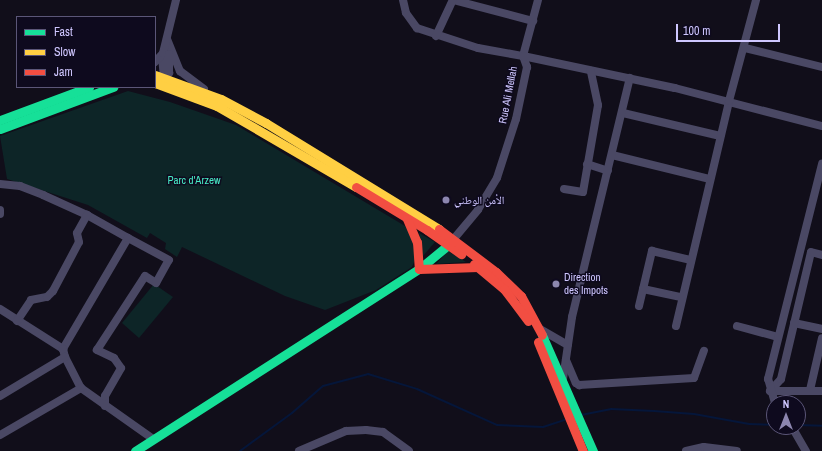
<!DOCTYPE html>
<meta charset="utf-8">
<style>
body{margin:0}
#map{position:relative;width:822px;height:451px;overflow:hidden;background:#110e1a;font-family:"Archivo Narrow","Noto Naskh Arabic",sans-serif}
div>[style]{position:absolute}
.green>*{inset:0;background:#0d2527}
.stream>*{height:2px;margin:-1px;padding:0 1px;transform-origin:1px;border-radius:1px;background:#05163a}
.street>*{height:8px;margin:-4px;padding:0 4px;transform-origin:4px;border-radius:4px;background:#4a4864}
.fast>*{height:9px;margin:-4.5px;padding:0 4.5px;transform-origin:4.5px;border-radius:4.5px;background:#16e098}
.slow>*{height:9px;margin:-4.5px;padding:0 4.5px;transform-origin:4.5px;border-radius:4.5px;background:#ffcf43}
.jam>*{height:9px;margin:-4.5px;padding:0 4.5px;transform-origin:4.5px;border-radius:4.5px;background:#f24e42}
.dots>*{width:11px;height:11px;translate:-50% -50%;box-sizing:border-box;border:2px solid #0e0a1e;border-radius:50%}
span{translate:-50% -50%;white-space:nowrap;text-align:center;line-height:1.15;-webkit-text-stroke:3px #0e0a1e;paint-order:stroke}
.street-label{font-size:11px;color:#cfc7ff}
.park-label{font-size:11px;color:#47ebc6}
.poi-label{font-size:11px;color:#cfc7ff}
.left{translate:0 -50%;text-align:left}
.legend{position:absolute;left:16px;top:16px;width:140px;height:72px;box-sizing:border-box;background:#0e0a1e;border:1px solid #5b5678;margin:0;padding:5px 7px;list-style:none;font-size:12px;color:#cfc7ff}
.legend li{display:flex;align-items:center;gap:8px;height:20px}
.legend b{width:20px;border:1px solid #5b5678}
.north{position:absolute;left:766px;top:395px;width:40px;height:40px;box-sizing:border-box;background:#0e0a1e;border:1px solid #5b5678;border-radius:50%;rotate:0deg;font-size:11px;font-weight:700;line-height:16px;text-align:center;color:#cfc7ff}
.north::after{content:'';display:block;margin:auto;width:14px;height:18px;background:#8c86af;clip-path:polygon(50% 0,100% 100%,50% 72%,0 100%)}
.scale{position:absolute;left:676px;top:24px;width:104px;height:18px;box-sizing:border-box;border:2px solid #cfc7ff;border-top:0;padding-left:5px;font-size:12px;line-height:14px;white-space:nowrap;color:#cfc7ff;-webkit-text-stroke:3px #0e0a1e;paint-order:stroke}
</style>
<div id="map">
<div class="green">
<div style="clip-path:polygon(128px 91px,170px 102px,236px 125px,405px 226px,414px 240px,416px 257px,412px 267px,376px 290px,325px 310px,285px 296px,182px 247px,177px 257px,165px 249px,166px 243px,150px 233px,147px 238px,88px 205px,7px 179px,0 136px)"></div>
<div style="clip-path:polygon(419px 233px,435px 242px,423px 256px)"></div>
<div style="clip-path:polygon(448px 251px,466px 262px,436px 264px)"></div>
<div style="clip-path:polygon(154px 284px,173px 297px,139px 338px,122px 323px)"></div>
</div>
<div class="stream">
<div style="left:581px;top:415px;width:31px;rotate:-11deg"></div>
<div style="left:611px;top:409px;width:43px;rotate:2.7deg"></div>
<div style="left:654px;top:411px;width:40px;rotate:4.3deg"></div>
<div style="left:694px;top:414px;width:56px;rotate:10.3deg"></div>
<div style="left:749px;top:424px;width:25px;rotate:2deg"></div>
<div style="left:798px;top:425px;width:24px;rotate:2deg"></div>
<div style="left:240px;top:451px;width:64px;rotate:-36.2deg"></div>
<div style="left:292px;top:413px;width:41px;rotate:-41.1deg"></div>
<div style="left:323px;top:386px;width:47px;rotate:-14.9deg"></div>
<div style="left:368px;top:374px;width:51px;rotate:17deg"></div>
<div style="left:417px;top:389px;width:88px;rotate:24.2deg"></div>
<div style="left:497px;top:425px;width:46px;rotate:2.5deg"></div>
<div style="left:543px;top:427px;width:23px;rotate:-18deg"></div>
</div>
<div class="street">
<div style="left:403px;top:0;width:13px;rotate:77deg"></div>
<div style="left:406px;top:13px;width:19px;rotate:54deg"></div>
<div style="left:417px;top:28px;width:64px;rotate:18.2deg"></div>
<div style="left:478px;top:48px;width:46px;rotate:10.1deg"></div>
<div style="left:523px;top:56px;width:12px;rotate:70deg"></div>
<div style="left:527px;top:67px;width:53px;rotate:101.9deg"></div>
<div style="left:516px;top:119px;width:62px;rotate:107.9deg"></div>
<div style="left:497px;top:178px;width:37px;rotate:121deg"></div>
<div style="left:478px;top:210px;width:38px;rotate:130deg"></div>
<div style="left:453px;top:0;width:83px;rotate:14.7deg"></div>
<div style="left:538px;top:0;width:58px;rotate:105deg"></div>
<div style="left:523px;top:56px;width:155px;rotate:11.9deg"></div>
<div style="left:675px;top:88px;width:152px;rotate:14.5deg"></div>
<div style="left:436px;top:36px;width:40px;rotate:-65deg"></div>
<div style="left:167px;top:39px;width:35px;rotate:68deg"></div>
<div style="left:180px;top:71px;width:30px;rotate:37deg"></div>
<div style="left:745px;top:48px;width:79px;rotate:13.9deg"></div>
<div style="left:162px;top:56px;width:24px;rotate:85deg"></div>
<div style="left:155px;top:62px;width:12px;rotate:-48deg"></div>
<div style="left:163px;top:53px;width:55px;rotate:-76.2deg"></div>
<div style="left:165px;top:77px;width:6px;rotate:-45deg"></div>
<div style="left:169px;top:73px;width:19px;rotate:-90deg"></div>
<div style="left:623px;top:113px;width:100px;rotate:13.3deg"></div>
<div style="left:612px;top:155px;width:101px;rotate:13.8deg"></div>
<div style="left:587px;top:164px;width:22px;rotate:18deg"></div>
<div style="left:0;top:184px;width:20px;rotate:6deg"></div>
<div style="left:20px;top:186px;width:25px;rotate:21deg"></div>
<div style="left:43px;top:195px;width:48px;rotate:24.4deg"></div>
<div style="left:87px;top:215px;width:47px;rotate:29.3deg"></div>
<div style="left:128px;top:238px;width:129px;rotate:120.4deg"></div>
<div style="left:564px;top:189px;width:19px;rotate:9deg"></div>
<div style="left:583px;top:192px;width:88px;rotate:-80.2deg"></div>
<div style="left:598px;top:105px;width:35px;rotate:-102deg"></div>
<div style="left:0;top:210px;width:4px;rotate:90deg"></div>
<div style="left:643px;top:289px;width:40px;rotate:12deg"></div>
<div style="left:639px;top:306px;width:57px;rotate:-76.7deg"></div>
<div style="left:652px;top:251px;width:39px;rotate:13deg"></div>
<div style="left:0;top:309px;width:75px;rotate:32.4deg"></div>
<div style="left:63px;top:349px;width:8px;rotate:76deg"></div>
<div style="left:65px;top:357px;width:35px;rotate:63deg"></div>
<div style="left:81px;top:388px;width:87px;rotate:35.2deg"></div>
<div style="left:17px;top:321px;width:25px;rotate:-56deg"></div>
<div style="left:31px;top:300px;width:16px;rotate:-11deg"></div>
<div style="left:47px;top:297px;width:8px;rotate:-45deg"></div>
<div style="left:53px;top:291px;width:55px;rotate:-62deg"></div>
<div style="left:79px;top:242px;width:9px;rotate:-103deg"></div>
<div style="left:77px;top:233px;width:21px;rotate:-61deg"></div>
<div style="left:794px;top:323px;width:29px;rotate:12deg"></div>
<div style="left:676px;top:326px;width:231px;rotate:-76.7deg"></div>
<div style="left:729px;top:101px;width:105px;rotate:-75deg"></div>
<div style="left:737px;top:326px;width:42px;rotate:15deg"></div>
<div style="left:540px;top:329px;width:32px;rotate:30deg"></div>
<div style="left:566px;top:360px;width:25px;rotate:67deg"></div>
<div style="left:576px;top:383px;width:4px;rotate:34deg"></div>
<div style="left:579px;top:385px;width:115px;rotate:-3.5deg"></div>
<div style="left:694px;top:378px;width:29px;rotate:-70deg"></div>
<div style="left:563px;top:379px;width:63px;rotate:-81.7deg"></div>
<div style="left:572px;top:317px;width:246px;rotate:-76.4deg"></div>
<div style="left:810px;top:390px;width:53px;rotate:-77deg"></div>
<div style="left:770px;top:391px;width:16px;rotate:-47deg"></div>
<div style="left:781px;top:379px;width:130px;rotate:-76.7deg"></div>
<div style="left:811px;top:252px;width:11px;rotate:15deg"></div>
<div style="left:770px;top:391px;width:52px"></div>
<div style="left:0;top:396px;width:76px;rotate:-31deg"></div>
<div style="left:775px;top:403px;width:25px;rotate:-106deg"></div>
<div style="left:768px;top:379px;width:222px;rotate:-75.9deg"></div>
<div style="left:105px;top:406px;width:10px;rotate:-90deg"></div>
<div style="left:105px;top:396px;width:32px;rotate:-60deg"></div>
<div style="left:121px;top:368px;width:12px;rotate:-125deg"></div>
<div style="left:114px;top:358px;width:19px;rotate:-155deg"></div>
<div style="left:97px;top:350px;width:88px;rotate:-57deg"></div>
<div style="left:145px;top:276px;width:13px;rotate:32deg"></div>
<div style="left:156px;top:283px;width:26px;rotate:-61deg"></div>
<div style="left:169px;top:260px;width:47px;rotate:-151.8deg"></div>
<div style="left:792px;top:427px;width:28px;rotate:60deg"></div>
<div style="left:0;top:435px;width:94px;rotate:-30.1deg"></div>
<div style="left:299px;top:451px;width:51px;rotate:-23.1deg"></div>
<div style="left:346px;top:431px;width:20px;rotate:-3deg"></div>
<div style="left:366px;top:430px;width:17px;rotate:7deg"></div>
<div style="left:383px;top:432px;width:32px;rotate:36deg"></div>
<div style="left:686px;top:451px;width:18px;rotate:-13deg"></div>
<div style="left:704px;top:447px;width:33px;rotate:7deg"></div>
</div>
<div class="fast">
<div style="left:0;top:120px;width:95px;rotate:-20.3deg"></div>
<div style="left:0;top:129px;width:121px;rotate:-20.4deg"></div>
<div style="left:542px;top:335px;width:127px;rotate:66.3deg"></div>
<div style="left:135px;top:451px;width:337px;rotate:-32.7deg"></div>
<div style="left:419px;top:269px;width:44px;rotate:-39.5deg"></div>
</div>
<div class="slow">
<div style="left:155px;top:75px;width:70px;rotate:20deg"></div>
<div style="left:221px;top:99px;width:51px;rotate:28.1deg"></div>
<div style="left:266px;top:123px;width:203px;rotate:31.5deg"></div>
<div style="left:155px;top:83px;width:66px;rotate:20.4deg"></div>
<div style="left:217px;top:106px;width:161px;rotate:30.2deg"></div>
</div>
<div class="jam">
<div style="left:356px;top:187px;width:83px;rotate:31.2deg"></div>
<div style="left:427px;top:230px;width:42px;rotate:35.2deg"></div>
<div style="left:407px;top:219px;width:25px;rotate:67deg"></div>
<div style="left:417px;top:242px;width:27px;rotate:86deg"></div>
<div style="left:419px;top:269px;width:59px;rotate:-1.9deg"></div>
<div style="left:439px;top:229px;width:71px;rotate:37deg"></div>
<div style="left:496px;top:272px;width:35px;rotate:44deg"></div>
<div style="left:521px;top:296px;width:44px;rotate:61.7deg"></div>
<div style="left:474px;top:264px;width:39px;rotate:40deg"></div>
<div style="left:504px;top:289px;width:40px;rotate:53deg"></div>
<div style="left:538px;top:342px;width:118px;rotate:67.6deg"></div>
</div>
<div class="dots">
<div style="left:446px;top:200px;background:#8c86af"></div>
<div style="left:556px;top:284px;background:#8c86af"></div>
</div>
<div class="street-label">
<span style="left:508px;top:95px;rotate:-79deg">Rue Ali Mellah</span>
</div>
<div class="park-label">
<span style="left:194px;top:180px">Parc d'Arzew</span>
</div>
<div class="poi-label">
<span class="left" style="left:454px;top:200px">الأمن الوطني</span>
<span class="left" style="left:564px;top:284px">Direction<br>des Impots</span>
</div>
<ul class="legend">
<li><b style="height:5px;background:#16e098"></b>Fast</li>
<li><b style="height:5px;background:#ffcf43"></b>Slow</li>
<li><b style="height:5px;background:#f24e42"></b>Jam</li>
</ul>
<div class="north">N</div>
<div class="scale">100 m</div>
</div>
